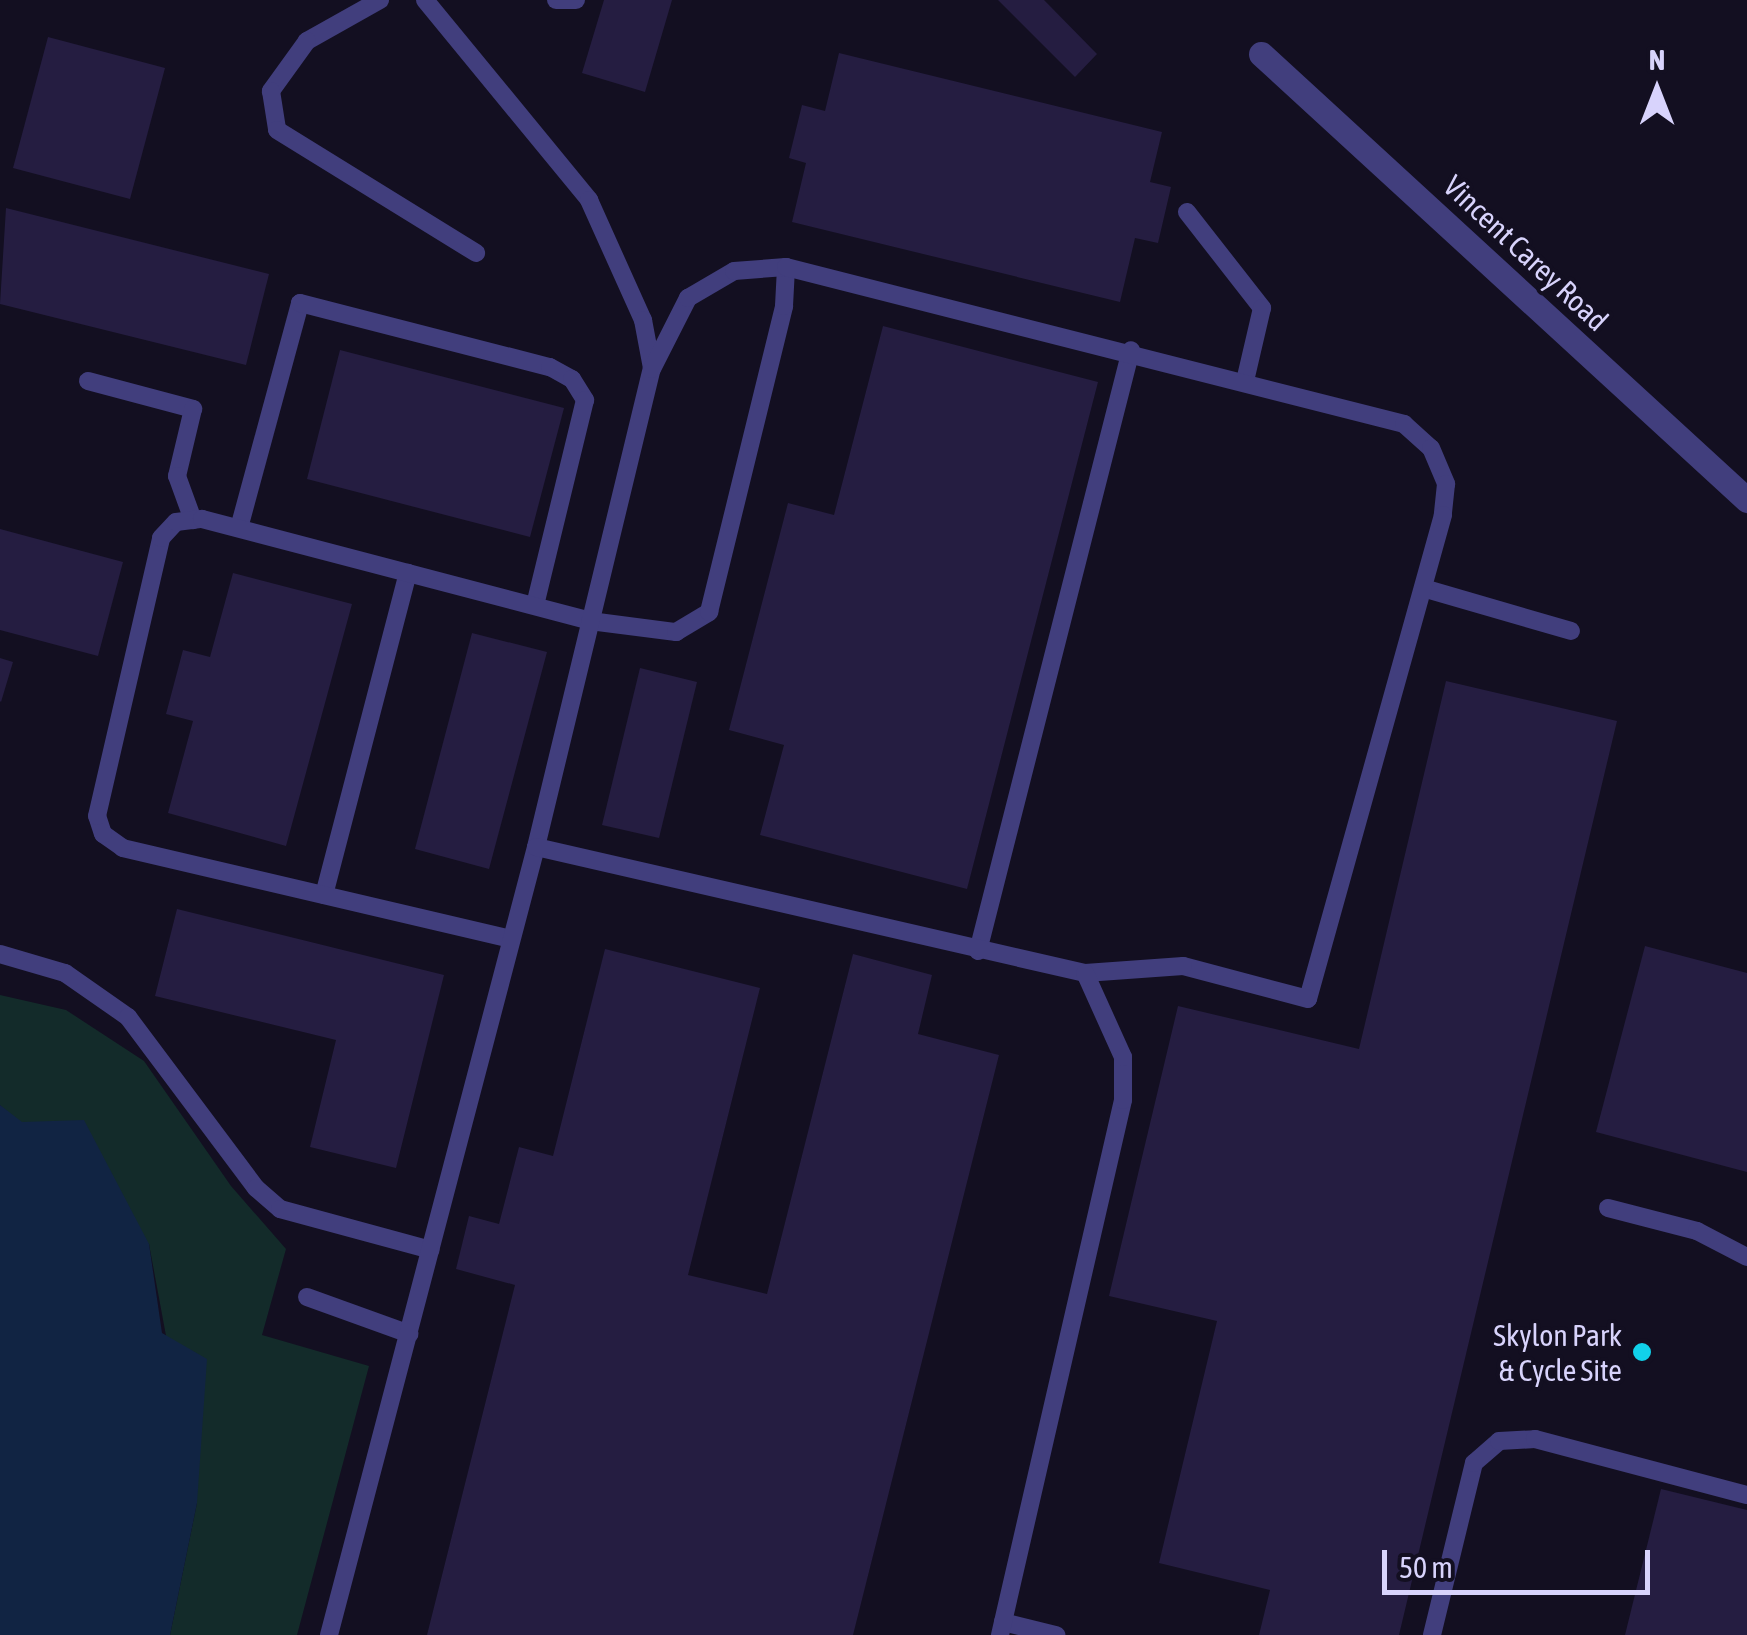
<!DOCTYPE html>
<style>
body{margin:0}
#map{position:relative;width:1747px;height:1635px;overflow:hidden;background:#130f21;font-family:"Asap Condensed",sans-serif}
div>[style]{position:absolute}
.green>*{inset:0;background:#132b2a}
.water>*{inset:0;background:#112443}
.building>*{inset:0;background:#251d41}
.service>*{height:18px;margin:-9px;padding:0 9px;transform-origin:9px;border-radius:9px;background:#413e7d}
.minor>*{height:25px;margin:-12.5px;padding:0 12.5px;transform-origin:12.5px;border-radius:12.5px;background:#413e7d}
.dots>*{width:28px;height:28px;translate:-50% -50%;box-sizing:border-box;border:5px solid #130f21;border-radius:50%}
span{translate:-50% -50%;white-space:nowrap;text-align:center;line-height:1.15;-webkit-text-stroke:8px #130f21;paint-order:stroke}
.street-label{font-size:30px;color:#d8d3fc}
.poi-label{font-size:30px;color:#d8d3fc}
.right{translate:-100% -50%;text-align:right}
.north{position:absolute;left:1607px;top:40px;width:100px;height:100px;-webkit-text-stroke:8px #130f21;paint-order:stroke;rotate:0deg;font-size:28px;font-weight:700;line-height:40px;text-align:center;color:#d8d3fc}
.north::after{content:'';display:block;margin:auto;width:35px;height:45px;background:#d8d3fc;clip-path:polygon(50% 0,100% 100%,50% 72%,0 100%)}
.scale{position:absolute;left:1382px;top:1550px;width:268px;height:45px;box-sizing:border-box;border:5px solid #d8d3fc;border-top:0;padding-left:12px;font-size:30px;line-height:35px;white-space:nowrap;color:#d8d3fc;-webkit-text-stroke:8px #130f21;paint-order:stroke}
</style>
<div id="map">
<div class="green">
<div style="clip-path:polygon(0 995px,66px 1010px,144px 1061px,231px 1186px,286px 1249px,262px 1335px,369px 1366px,297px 1635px,170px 1635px,197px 1503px,149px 1244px,0 1105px)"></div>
</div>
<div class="water">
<div style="clip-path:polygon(0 1105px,22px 1122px,84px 1120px,149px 1244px,162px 1333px,207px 1359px,197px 1503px,170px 1635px,0 1635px)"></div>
</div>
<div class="building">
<div style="clip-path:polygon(604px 0,672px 0,645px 92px,582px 73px)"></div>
<div style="clip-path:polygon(998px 0,1044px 0,1097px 54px,1075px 77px)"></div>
<div style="clip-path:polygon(48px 37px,165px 68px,130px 199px,13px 168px)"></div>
<div style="clip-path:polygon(839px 53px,1162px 132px,1150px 182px,1171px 187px,1158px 243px,1135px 238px,1120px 302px,792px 222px,806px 163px,789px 158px,802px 105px,825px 111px)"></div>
<div style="clip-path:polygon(6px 208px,269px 274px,246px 365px,0 304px)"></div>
<div style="clip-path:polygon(883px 326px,1098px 382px,967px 889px,760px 835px,784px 745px,729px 730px,788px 503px,834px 515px)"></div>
<div style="clip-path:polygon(340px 350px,564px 408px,530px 537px,307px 479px)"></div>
<div style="clip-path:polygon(0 529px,123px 562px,98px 656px,0 630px)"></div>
<div style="clip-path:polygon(233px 573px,352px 604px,286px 846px,168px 813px,193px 721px,166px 714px,183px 650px,210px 657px)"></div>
<div style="clip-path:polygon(472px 633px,547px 652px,489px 869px,415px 849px)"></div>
<div style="clip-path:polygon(0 658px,13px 662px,1px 702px,0 701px)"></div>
<div style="clip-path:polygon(640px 668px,697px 682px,659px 838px,602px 825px)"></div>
<div style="clip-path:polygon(1446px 681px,1617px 721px,1399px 1635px,1259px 1635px,1270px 1590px,1159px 1563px,1217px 1321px,1109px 1296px,1178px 1006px,1359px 1049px)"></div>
<div style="clip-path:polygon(177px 909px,444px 975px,396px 1168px,310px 1147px,336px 1040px,155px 996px)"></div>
<div style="clip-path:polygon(1645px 946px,1747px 973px,1747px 1172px,1596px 1132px)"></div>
<div style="clip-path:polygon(605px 949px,760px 988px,688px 1275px,767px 1294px,853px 954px,932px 975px,918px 1034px,999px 1055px,853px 1635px,427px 1635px,515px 1285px,456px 1269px,469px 1216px,499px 1224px,519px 1147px,553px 1156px)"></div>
<div style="clip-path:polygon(1661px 1489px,1747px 1510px,1747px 1635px,1625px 1635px)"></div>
</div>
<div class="service">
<div style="left:380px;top:0;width:84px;rotate:150.7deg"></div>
<div style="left:307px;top:41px;width:62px;rotate:125.8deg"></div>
<div style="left:271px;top:91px;width:39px;rotate:81deg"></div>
<div style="left:277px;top:130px;width:234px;rotate:31.7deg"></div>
<div style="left:425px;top:0;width:259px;rotate:50.6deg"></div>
<div style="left:589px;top:200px;width:132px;rotate:65.8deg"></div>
<div style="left:643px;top:320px;width:49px;rotate:79.4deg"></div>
<div style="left:556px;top:0;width:20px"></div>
<div style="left:1187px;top:212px;width:122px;rotate:52deg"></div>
<div style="left:1262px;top:308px;width:75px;rotate:103.1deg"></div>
<div style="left:88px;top:381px;width:109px;rotate:14.9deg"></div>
<div style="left:193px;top:409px;width:69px;rotate:103.4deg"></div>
<div style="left:177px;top:476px;width:47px;rotate:70deg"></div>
<div style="left:239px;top:528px;width:233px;rotate:-74.8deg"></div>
<div style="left:300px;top:303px;width:258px;rotate:14.4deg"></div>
<div style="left:550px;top:367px;width:25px;rotate:29deg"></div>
<div style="left:572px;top:379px;width:25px;rotate:58deg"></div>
<div style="left:585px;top:400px;width:211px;rotate:103.7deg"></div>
<div style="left:1423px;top:588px;width:154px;rotate:16.2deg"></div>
<div style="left:324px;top:895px;width:333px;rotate:-75.4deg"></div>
<div style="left:511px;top:939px;width:399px;rotate:-166.8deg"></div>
<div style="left:123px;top:848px;width:24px;rotate:-145deg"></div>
<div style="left:103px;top:834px;width:19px;rotate:-108deg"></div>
<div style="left:97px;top:816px;width:285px;rotate:-77deg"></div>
<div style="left:161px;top:538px;width:22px;rotate:-47deg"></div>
<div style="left:176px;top:522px;width:26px;rotate:-7deg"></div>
<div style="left:202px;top:519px;width:401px;rotate:14.7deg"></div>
<div style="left:590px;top:621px;width:87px;rotate:7.3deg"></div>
<div style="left:676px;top:632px;width:39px;rotate:-31deg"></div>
<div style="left:709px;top:612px;width:315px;rotate:-76.2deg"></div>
<div style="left:784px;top:306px;width:39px;rotate:-87deg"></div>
<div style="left:978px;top:951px;width:620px;rotate:-75.72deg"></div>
<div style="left:0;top:954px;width:68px;rotate:16.3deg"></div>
<div style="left:65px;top:973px;width:77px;rotate:34.9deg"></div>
<div style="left:128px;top:1017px;width:214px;rotate:53.2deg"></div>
<div style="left:256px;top:1188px;width:32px;rotate:41deg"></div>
<div style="left:280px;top:1209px;width:156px;rotate:15.2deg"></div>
<div style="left:1608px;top:1208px;width:92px;rotate:14.5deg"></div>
<div style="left:1697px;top:1231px;width:56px;rotate:27.5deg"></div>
<div style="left:307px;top:1297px;width:109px;rotate:19.8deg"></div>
<div style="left:1003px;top:1622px;width:55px;rotate:13.8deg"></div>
<div style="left:329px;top:1635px;width:815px;rotate:-75.28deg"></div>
<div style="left:536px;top:847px;width:492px;rotate:-76.4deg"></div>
<div style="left:652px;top:369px;width:80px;rotate:-63.1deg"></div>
<div style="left:688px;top:298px;width:53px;rotate:-30.4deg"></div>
<div style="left:734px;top:271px;width:52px;rotate:-4.4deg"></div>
<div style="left:786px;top:267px;width:638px;rotate:14.25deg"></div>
<div style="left:1404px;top:424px;width:36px;rotate:42deg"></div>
<div style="left:1431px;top:448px;width:39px;rotate:67deg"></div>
<div style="left:1446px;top:484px;width:31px;rotate:96deg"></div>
<div style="left:1443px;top:515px;width:502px;rotate:105.59deg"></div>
<div style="left:1308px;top:999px;width:129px;rotate:-165.2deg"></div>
<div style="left:1183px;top:966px;width:98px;rotate:175.9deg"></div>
<div style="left:1085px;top:973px;width:563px;rotate:-167.07deg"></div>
<div style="left:1000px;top:1635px;width:549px;rotate:-77.05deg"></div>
<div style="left:1123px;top:1100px;width:43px;rotate:-90deg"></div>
<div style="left:1123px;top:1057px;width:92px;rotate:-114.3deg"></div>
<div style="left:1432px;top:1635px;width:177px;rotate:-76.3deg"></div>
<div style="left:1474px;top:1463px;width:33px;rotate:-41deg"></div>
<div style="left:1499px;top:1441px;width:36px;rotate:-3deg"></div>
<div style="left:1535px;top:1439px;width:219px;rotate:14.8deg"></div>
</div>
<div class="minor">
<div style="left:1261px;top:54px;width:660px;rotate:42.54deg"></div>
</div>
<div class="dots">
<div style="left:1642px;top:1352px;background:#11d1ea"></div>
</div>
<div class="street-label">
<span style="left:1526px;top:253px;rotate:43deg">Vincent Carey Road</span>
</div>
<div class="poi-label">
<span class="right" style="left:1622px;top:1352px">Skylon Park<br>&amp; Cycle Site</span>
</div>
<div class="north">N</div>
<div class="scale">50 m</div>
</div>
